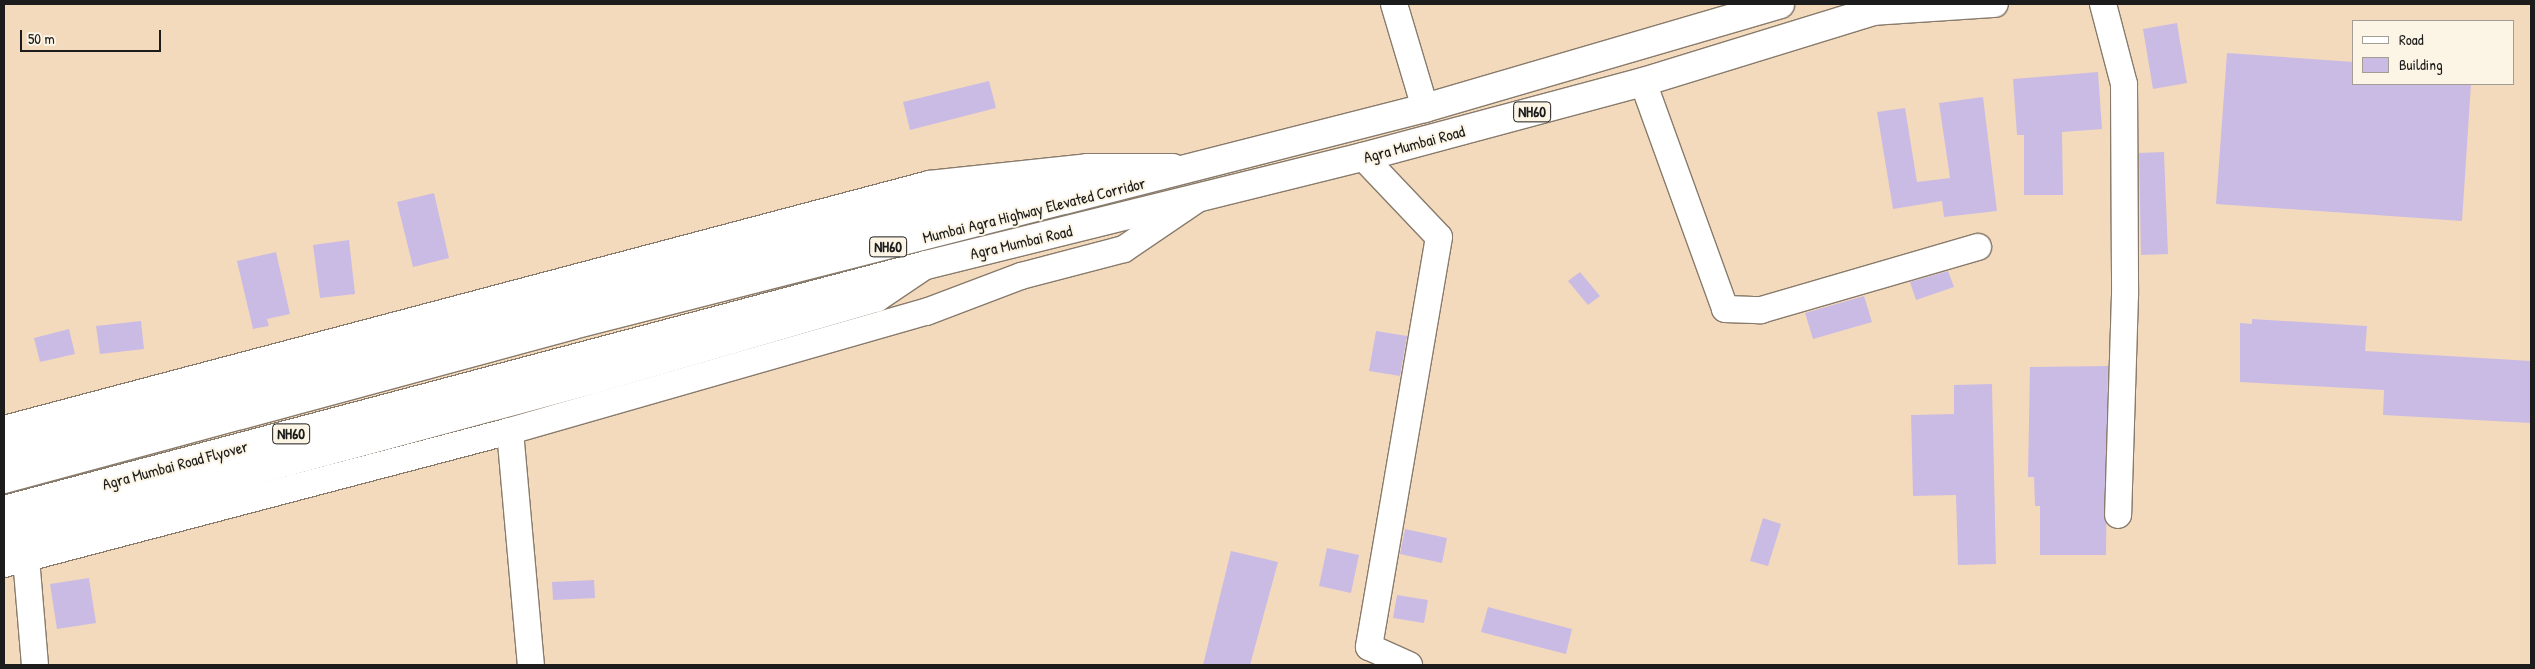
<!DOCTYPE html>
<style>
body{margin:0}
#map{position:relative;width:2535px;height:669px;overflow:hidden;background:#f3dabc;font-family:"Patrick Hand",sans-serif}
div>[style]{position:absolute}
.building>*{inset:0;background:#cabbe5}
.roads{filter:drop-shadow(1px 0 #887b6c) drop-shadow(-1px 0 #887b6c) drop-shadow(0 1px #887b6c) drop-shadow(0 -1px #887b6c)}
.minor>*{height:26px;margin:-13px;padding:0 13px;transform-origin:13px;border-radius:13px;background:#fff}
.major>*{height:28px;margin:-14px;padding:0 14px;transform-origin:14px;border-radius:14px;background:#fff}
.highway>*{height:28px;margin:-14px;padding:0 14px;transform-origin:14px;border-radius:14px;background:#fff}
span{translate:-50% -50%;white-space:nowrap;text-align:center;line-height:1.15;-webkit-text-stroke:4px #fcf5e5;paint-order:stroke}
.shield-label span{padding:1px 4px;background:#fcf5e5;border:1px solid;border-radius:4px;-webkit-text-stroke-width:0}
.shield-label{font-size:15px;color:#1c1c1c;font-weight:700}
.street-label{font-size:16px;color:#1c1c1c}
.frame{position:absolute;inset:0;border:5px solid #1c1c1c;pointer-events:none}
.legend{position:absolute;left:2352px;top:20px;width:162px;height:65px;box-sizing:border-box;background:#fcf5e5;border:1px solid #a29e95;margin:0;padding:6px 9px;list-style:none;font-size:15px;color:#1c1c1c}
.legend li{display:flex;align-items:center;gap:10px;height:25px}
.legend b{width:25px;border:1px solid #a29e95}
.scale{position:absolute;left:20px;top:30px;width:141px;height:22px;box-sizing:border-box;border:2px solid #1c1c1c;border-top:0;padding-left:6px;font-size:15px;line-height:18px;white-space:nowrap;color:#1c1c1c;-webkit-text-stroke:4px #fcf5e5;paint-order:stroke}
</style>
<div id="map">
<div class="building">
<div style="clip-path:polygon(2177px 23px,2187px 83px,2153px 89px,2143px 29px)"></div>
<div style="clip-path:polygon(2227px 53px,2354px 62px,2354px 84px,2471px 84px,2462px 221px,2216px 204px)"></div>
<div style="clip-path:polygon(2098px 72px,2102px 129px,2062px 132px,2063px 195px,2024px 195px,2024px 135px,2017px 135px,2013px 79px)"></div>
<div style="clip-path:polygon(989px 81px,996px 108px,910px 130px,903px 102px)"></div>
<div style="clip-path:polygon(1983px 97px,1997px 211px,1944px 217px,1942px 201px,1893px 209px,1877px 112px,1905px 108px,1917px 182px,1950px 178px,1939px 103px)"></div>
<div style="clip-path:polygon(2164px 152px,2168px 254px,2141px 255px,2139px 153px)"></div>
<div style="clip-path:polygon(434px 193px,449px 258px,413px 267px,397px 202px)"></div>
<div style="clip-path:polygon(349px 240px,355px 294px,320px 298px,313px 245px)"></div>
<div style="clip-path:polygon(276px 252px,290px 314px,267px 319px,269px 326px,253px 329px,237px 261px)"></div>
<div style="clip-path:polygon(1948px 271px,1954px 287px,1916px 300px,1910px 282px)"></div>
<div style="clip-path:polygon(1580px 272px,1600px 296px,1588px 305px,1568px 281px)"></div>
<div style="clip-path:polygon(1864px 296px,1872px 322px,1813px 339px,1805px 313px)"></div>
<div style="clip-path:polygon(2252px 319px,2367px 326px,2365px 351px,2531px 361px,2531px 423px,2383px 415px,2384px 390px,2240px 382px,2240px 323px,2252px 324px)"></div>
<div style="clip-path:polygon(141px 321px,144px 349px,100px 354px,96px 326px)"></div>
<div style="clip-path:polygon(69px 329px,75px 354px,40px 362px,34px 338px)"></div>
<div style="clip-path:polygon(1376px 331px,1407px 336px,1400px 376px,1369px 371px)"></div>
<div style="clip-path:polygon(2108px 366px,2106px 555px,2040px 555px,2040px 506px,2035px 506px,2034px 477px,2028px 477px,2030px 367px)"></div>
<div style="clip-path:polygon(1992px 384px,1996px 564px,1958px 565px,1956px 495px,1913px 496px,1911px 415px,1954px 414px,1954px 385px)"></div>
<div style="clip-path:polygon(1763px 518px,1781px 524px,1768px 566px,1750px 561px)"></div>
<div style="clip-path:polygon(1405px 529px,1447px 538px,1442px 563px,1400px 554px)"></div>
<div style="clip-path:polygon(1327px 548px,1359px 555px,1351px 593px,1319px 586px)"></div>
<div style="clip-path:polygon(1231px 551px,1278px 562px,1250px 665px,1203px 665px)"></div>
<div style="clip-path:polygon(89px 578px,96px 623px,57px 629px,50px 584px)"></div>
<div style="clip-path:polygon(594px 580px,595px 598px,553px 600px,552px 582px)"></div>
<div style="clip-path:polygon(1397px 595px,1428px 600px,1424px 623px,1393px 618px)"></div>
<div style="clip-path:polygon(1488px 607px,1572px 629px,1566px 654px,1481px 632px)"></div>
</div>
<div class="roads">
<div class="minor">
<div style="left:1394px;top:4px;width:109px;rotate:73.4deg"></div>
<div style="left:2103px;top:4px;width:83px;rotate:75.3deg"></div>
<div style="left:2124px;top:84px;width:211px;rotate:89.7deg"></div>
<div style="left:2125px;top:295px;width:220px;rotate:91.8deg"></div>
<div style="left:1873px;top:12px;width:122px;rotate:-3.8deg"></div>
<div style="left:1643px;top:82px;width:241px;rotate:70.1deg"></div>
<div style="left:1725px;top:309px;width:36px;rotate:2deg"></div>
<div style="left:1761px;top:310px;width:226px;rotate:-16.2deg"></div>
<div style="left:1363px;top:157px;width:110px;rotate:46.5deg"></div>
<div style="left:1439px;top:237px;width:416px;rotate:99.7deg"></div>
<div style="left:1369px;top:647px;width:44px;rotate:24.2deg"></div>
<div style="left:4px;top:429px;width:957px;rotate:-14.83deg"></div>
<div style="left:929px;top:184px;width:159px;rotate:-6.1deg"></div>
<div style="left:1087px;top:167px;width:86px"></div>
<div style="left:510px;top:431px;width:235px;rotate:84.9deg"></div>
<div style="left:26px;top:558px;width:107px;rotate:85.2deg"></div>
<div style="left:4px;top:564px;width:523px;rotate:-14.73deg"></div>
<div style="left:510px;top:431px;width:433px;rotate:-16deg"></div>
<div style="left:926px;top:312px;width:102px;rotate:-20.8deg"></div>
<div style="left:1021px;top:276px;width:106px;rotate:-14.7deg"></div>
<div style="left:1124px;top:249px;width:87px;rotate:-34.2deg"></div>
</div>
<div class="major">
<div style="left:4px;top:455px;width:945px;rotate:-14.83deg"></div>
<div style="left:918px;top:213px;width:150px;rotate:-10.8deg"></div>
<div style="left:1065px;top:185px;width:40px;rotate:2.9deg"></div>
<div style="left:4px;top:538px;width:608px;rotate:-15.06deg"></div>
<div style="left:591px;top:380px;width:297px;rotate:-16.1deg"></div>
<div style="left:876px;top:298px;width:55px;rotate:-34deg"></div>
</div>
<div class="highway">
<div style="left:4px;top:479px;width:589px;rotate:-15.14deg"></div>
<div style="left:573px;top:325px;width:879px;rotate:-14.29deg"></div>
<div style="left:1425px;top:108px;width:370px;rotate:-16.3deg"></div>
<div style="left:4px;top:510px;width:954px;rotate:-14.88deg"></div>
<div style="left:926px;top:265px;width:450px;rotate:-13.9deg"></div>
<div style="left:1363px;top:157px;width:290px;rotate:-15deg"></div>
<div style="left:1643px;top:82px;width:266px;rotate:-17.1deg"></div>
</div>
</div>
<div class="shield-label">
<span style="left:1532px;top:112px">NH60</span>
<span style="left:888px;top:247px">NH60</span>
<span style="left:291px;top:434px">NH60</span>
</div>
<div class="street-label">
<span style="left:1414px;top:144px;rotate:-15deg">Agra Mumbai Road</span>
<span style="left:1034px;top:210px;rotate:-14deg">Mumbai Agra Highway Elevated Corridor</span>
<span style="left:1021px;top:242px;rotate:-13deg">Agra Mumbai Road</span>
<span style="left:175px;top:465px;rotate:-15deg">Agra Mumbai Road Flyover</span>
</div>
<div class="frame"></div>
<ul class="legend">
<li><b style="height:6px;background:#fff"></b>Road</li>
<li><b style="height:14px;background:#cabbe5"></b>Building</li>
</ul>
<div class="scale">50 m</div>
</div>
